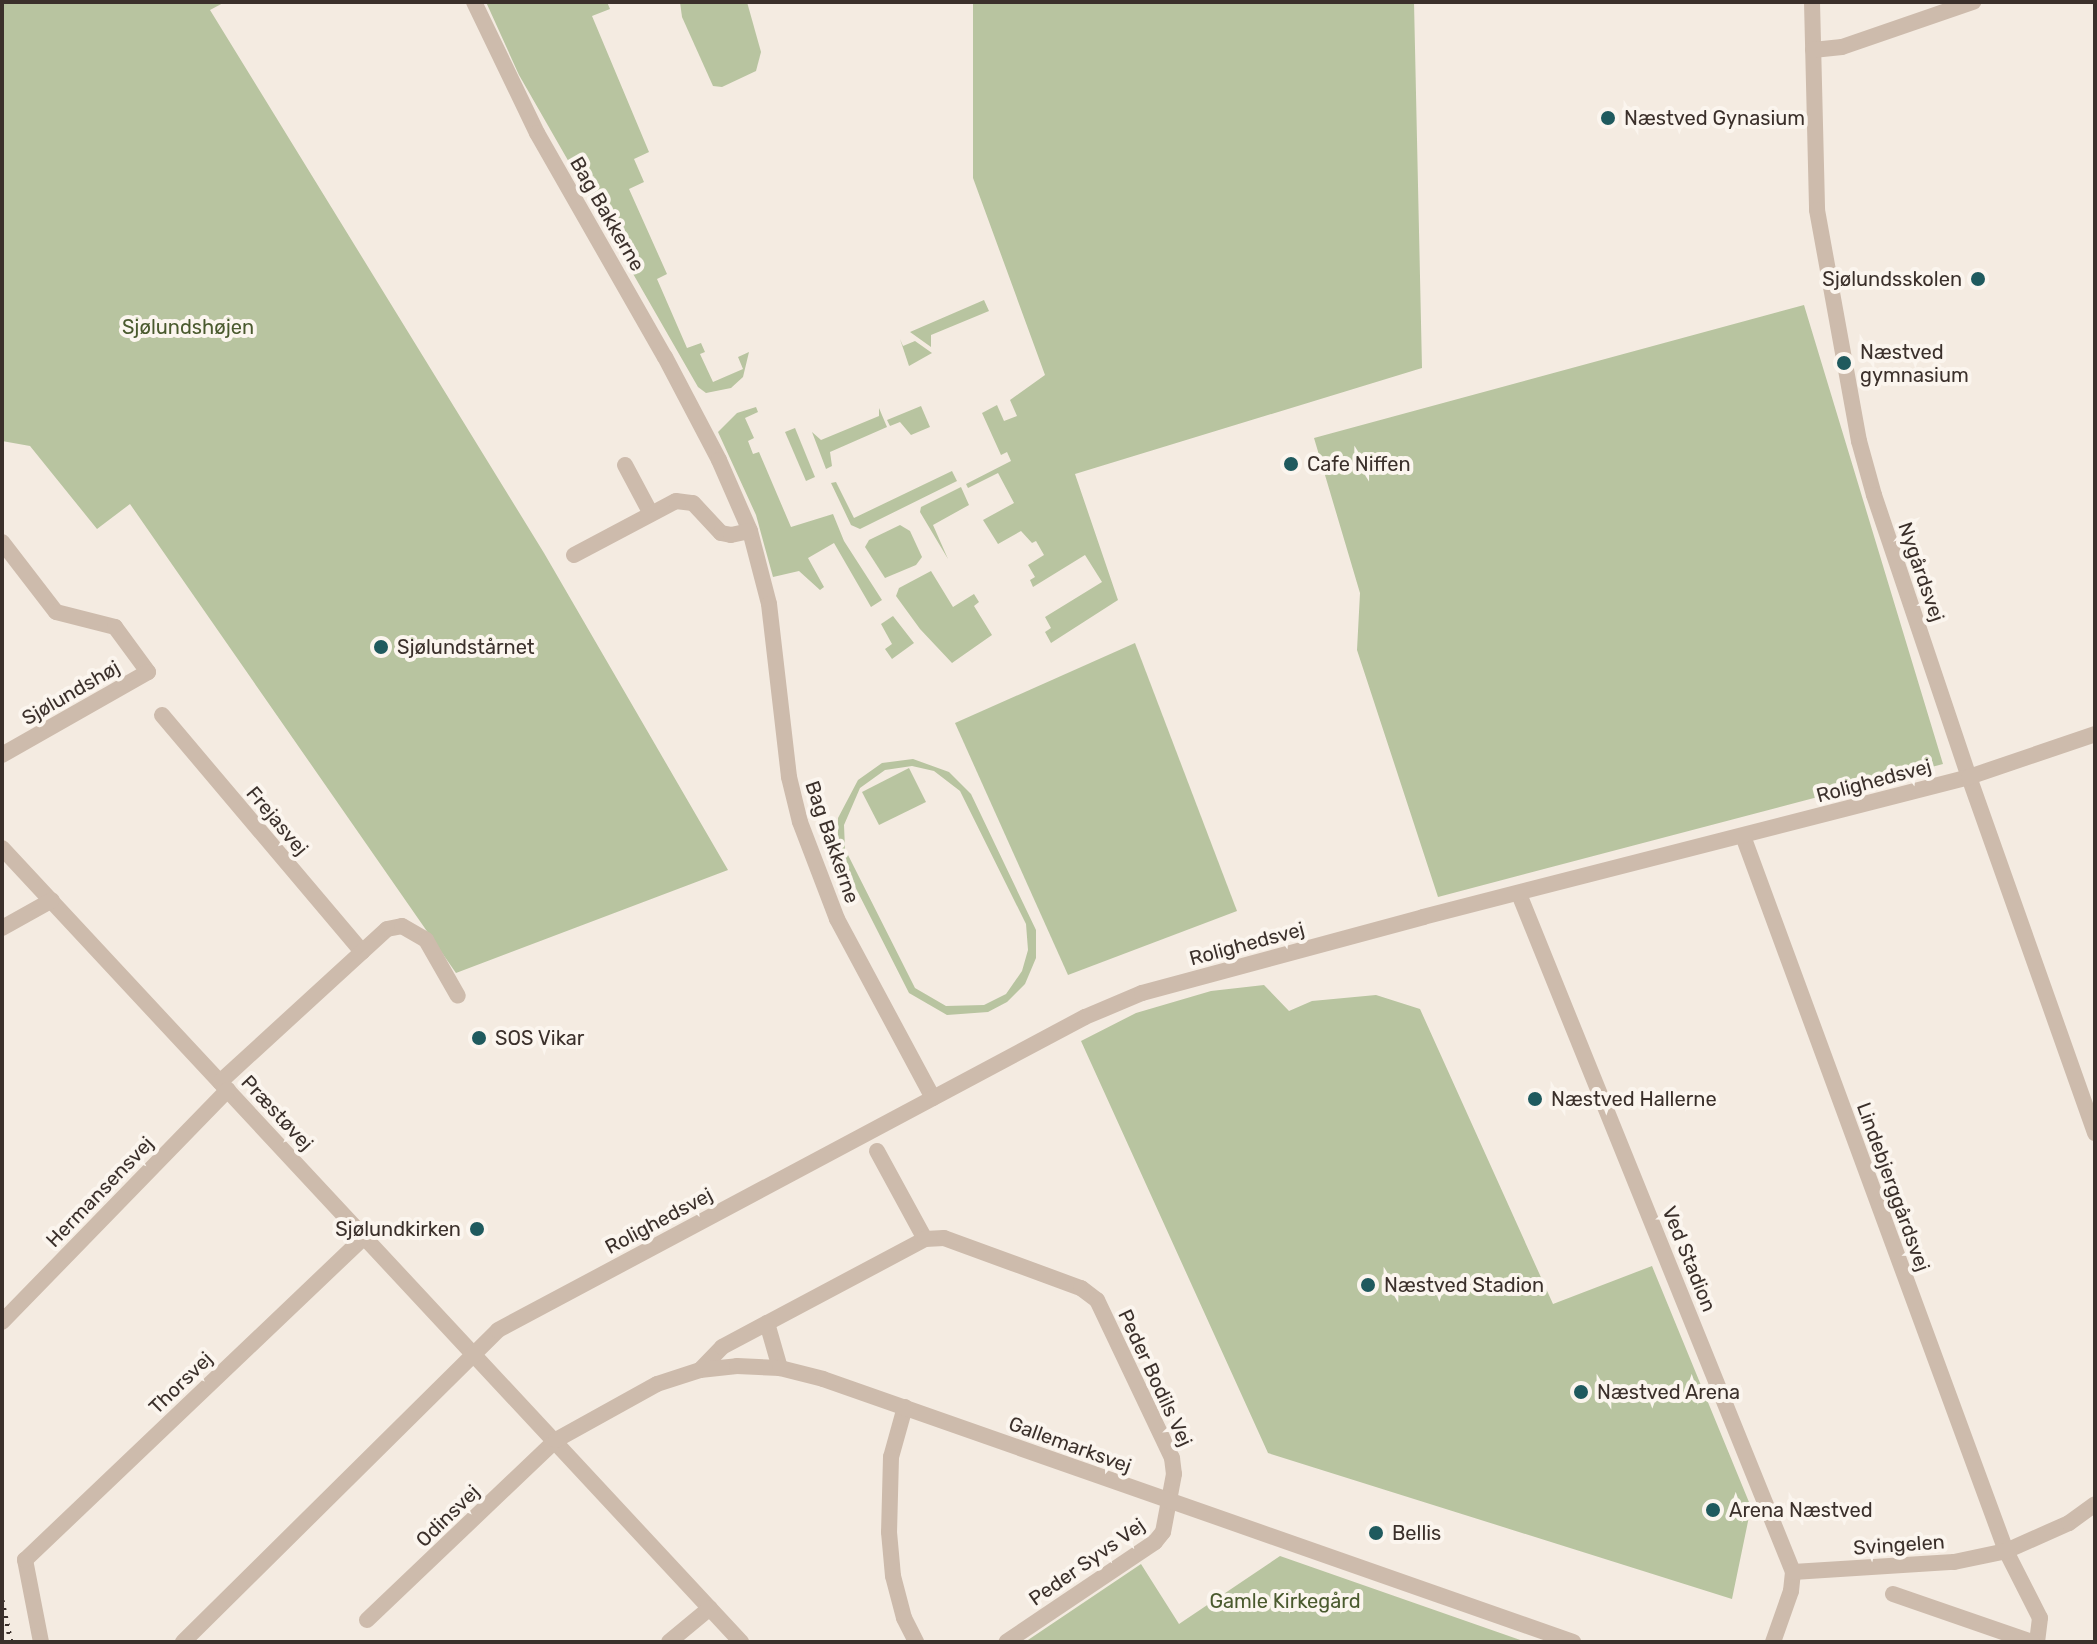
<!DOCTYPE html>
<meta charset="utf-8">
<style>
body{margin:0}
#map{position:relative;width:2097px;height:1644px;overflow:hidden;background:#f4ebe1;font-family:Rubik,sans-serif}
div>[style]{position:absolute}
.green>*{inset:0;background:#b8c4a0}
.minor>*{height:16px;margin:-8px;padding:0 8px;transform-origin:8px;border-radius:8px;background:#cdbbac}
.rail>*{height:5px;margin-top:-2.5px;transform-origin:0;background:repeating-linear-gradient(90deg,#3b302b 0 2px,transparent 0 8px)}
.dots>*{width:22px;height:22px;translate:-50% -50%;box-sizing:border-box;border:4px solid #fbf5ee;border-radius:50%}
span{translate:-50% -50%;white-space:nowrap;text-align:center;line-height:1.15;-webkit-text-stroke:8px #fbf5ee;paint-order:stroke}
.poi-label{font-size:20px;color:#3b302b}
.left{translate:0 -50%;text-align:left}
.right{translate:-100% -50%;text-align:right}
.street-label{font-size:20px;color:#3b302b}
.park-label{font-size:20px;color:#4a5a2e}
.frame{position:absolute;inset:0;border:4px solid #3b302b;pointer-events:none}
</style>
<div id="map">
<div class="green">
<div style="clip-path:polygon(2px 2px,225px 2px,210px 10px,544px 553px,728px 870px,456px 973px,130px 504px,97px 529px,30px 446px,2px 441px)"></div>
<div style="clip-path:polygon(486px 2px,607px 2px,610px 9px,592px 16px,649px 152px,634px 159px,644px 182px,629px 189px,667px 274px,657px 279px,687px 348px,701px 343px,705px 352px,700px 354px,713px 382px,743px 369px,738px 357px,749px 352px,743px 377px,731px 388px,706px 393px,698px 387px,519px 75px)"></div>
<div style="clip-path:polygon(680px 2px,747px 2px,761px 52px,756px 71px,722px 87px,713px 86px,682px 17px)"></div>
<div style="clip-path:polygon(973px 2px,1414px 2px,1422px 368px,1075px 474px,1118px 600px,1051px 643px,1045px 632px,1051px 628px,1045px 617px,1102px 582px,1085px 555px,1033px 587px,1030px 580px,1035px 577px,1028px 565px,1044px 555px,1036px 541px,1032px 543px,1021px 531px,998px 544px,983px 520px,1014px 503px,998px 473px,968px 488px,966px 484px,1011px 461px,1007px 452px,1001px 455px,982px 413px,997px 405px,1004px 421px,1017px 416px,1010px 400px,1045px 375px,973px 178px)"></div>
<div style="clip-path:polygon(984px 300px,989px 311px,931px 335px,931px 347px,910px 332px)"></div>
<div style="clip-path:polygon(1804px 305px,1943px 764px,1438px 897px,1357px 650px,1360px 593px,1314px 438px)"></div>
<div style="clip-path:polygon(900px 339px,903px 346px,915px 341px,932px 353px,909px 366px)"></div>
<div style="clip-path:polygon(921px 406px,930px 427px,911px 435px,900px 422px,890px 426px,887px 420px)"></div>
<div style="clip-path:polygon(756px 407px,758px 412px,745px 418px,754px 438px,748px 441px,753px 454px,759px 452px,791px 527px,833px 514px,844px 541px,882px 600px,871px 607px,834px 543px,808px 558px,824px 587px,820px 590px,799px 571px,773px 577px,756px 515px,718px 432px,737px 413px)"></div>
<div style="clip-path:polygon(879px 408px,887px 427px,830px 452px,832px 466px,826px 469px,812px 432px,821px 440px,879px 416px)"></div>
<div style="clip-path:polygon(795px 428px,815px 477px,806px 481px,785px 432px)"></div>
<div style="clip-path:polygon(952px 471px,957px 481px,860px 529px,851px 525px,831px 483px,836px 482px,854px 518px)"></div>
<div style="clip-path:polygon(961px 487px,969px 505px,933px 525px,948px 559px,920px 512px,921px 507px)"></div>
<div style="clip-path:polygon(900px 525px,910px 531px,922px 557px,916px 565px,885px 578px,865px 547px,869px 540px)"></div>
<div style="clip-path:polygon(931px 571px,953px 607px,974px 594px,979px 602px,974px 606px,992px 635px,952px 663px,920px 629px,896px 596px,899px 588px)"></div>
<div style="clip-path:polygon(893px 616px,914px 643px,892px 659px,885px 649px,892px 644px,881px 624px)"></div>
<div style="clip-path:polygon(1135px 643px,1237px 911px,1068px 975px,955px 723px)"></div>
<div style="clip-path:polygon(evenodd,913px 759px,949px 772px,971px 794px,1036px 930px,1036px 958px,1025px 984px,1007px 1002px,988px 1012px,947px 1015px,909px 993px,838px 853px,838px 818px,858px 780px,882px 763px,913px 759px,912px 766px,934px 771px,960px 791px,1026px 924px,1028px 950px,1022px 971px,1006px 994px,984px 1005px,946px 1006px,915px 988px,845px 849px,844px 825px,860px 788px,885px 770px,912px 766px)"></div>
<div style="clip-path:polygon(909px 768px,926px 802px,879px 825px,862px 792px)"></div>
<div style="clip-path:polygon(1264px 985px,1289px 1011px,1312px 1001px,1376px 995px,1420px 1009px,1553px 1304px,1652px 1266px,1751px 1507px,1732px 1599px,1268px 1453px,1081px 1041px,1136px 1013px,1211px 991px)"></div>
<div style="clip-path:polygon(1280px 1556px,1526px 1642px,1025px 1642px,1141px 1564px,1179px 1624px)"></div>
</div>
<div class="minor">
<div style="left:474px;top:2px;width:145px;rotate:64.3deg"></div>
<div style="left:537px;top:133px;width:258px;rotate:60.3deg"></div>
<div style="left:665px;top:357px;width:116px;rotate:62.3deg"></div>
<div style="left:719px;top:460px;width:77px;rotate:66.4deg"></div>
<div style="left:750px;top:531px;width:75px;rotate:75.4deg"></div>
<div style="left:769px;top:604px;width:174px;rotate:83.4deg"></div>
<div style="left:789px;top:777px;width:46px;rotate:76.3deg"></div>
<div style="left:800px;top:822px;width:104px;rotate:69.1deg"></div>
<div style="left:837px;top:919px;width:203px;rotate:61.8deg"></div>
<div style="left:1812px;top:2px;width:208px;rotate:88.6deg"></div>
<div style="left:1817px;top:210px;width:235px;rotate:79.7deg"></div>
<div style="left:1859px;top:441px;width:56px;rotate:74.5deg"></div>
<div style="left:1874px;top:495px;width:298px;rotate:71.4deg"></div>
<div style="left:1969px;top:777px;width:378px;rotate:70.5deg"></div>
<div style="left:1813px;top:50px;width:29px;rotate:-6deg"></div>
<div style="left:1842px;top:47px;width:139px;rotate:-19deg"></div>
<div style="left:625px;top:465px;width:55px;rotate:62deg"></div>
<div style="left:2px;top:542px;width:88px;rotate:52.4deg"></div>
<div style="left:56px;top:612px;width:61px;rotate:14.3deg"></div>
<div style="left:115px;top:627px;width:56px;rotate:53.7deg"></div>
<div style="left:148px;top:672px;width:168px;rotate:150.4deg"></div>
<div style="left:574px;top:555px;width:115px;rotate:-27.9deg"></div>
<div style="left:676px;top:501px;width:17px;rotate:7deg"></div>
<div style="left:693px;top:503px;width:41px;rotate:47deg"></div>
<div style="left:721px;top:533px;width:10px;rotate:11deg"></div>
<div style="left:731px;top:535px;width:19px;rotate:-12deg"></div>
<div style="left:162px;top:715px;width:310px;rotate:49.8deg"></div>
<div style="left:1743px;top:836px;width:762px;rotate:69.8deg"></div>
<div style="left:2006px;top:1551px;width:75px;rotate:63.1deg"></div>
<div style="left:2040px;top:1618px;width:24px;rotate:97deg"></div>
<div style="left:2px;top:848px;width:1085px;rotate:47.05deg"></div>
<div style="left:1519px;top:894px;width:731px;rotate:67.99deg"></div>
<div style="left:1793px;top:1572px;width:19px;rotate:96deg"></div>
<div style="left:1791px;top:1591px;width:54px;rotate:109.4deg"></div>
<div style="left:2px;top:928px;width:57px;rotate:-29.2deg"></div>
<div style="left:220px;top:1082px;width:226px;rotate:-42.5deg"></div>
<div style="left:387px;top:929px;width:15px;rotate:-11deg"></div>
<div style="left:402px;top:926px;width:28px;rotate:30deg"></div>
<div style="left:426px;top:940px;width:64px;rotate:60.3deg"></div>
<div style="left:877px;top:1151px;width:100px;rotate:61.4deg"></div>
<div style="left:2px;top:1322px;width:324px;rotate:-45.8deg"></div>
<div style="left:767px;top:1323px;width:47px;rotate:73.9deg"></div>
<div style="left:700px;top:1370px;width:32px;rotate:-46deg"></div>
<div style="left:722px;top:1347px;width:230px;rotate:-28deg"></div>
<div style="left:925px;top:1239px;width:19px;rotate:-3deg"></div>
<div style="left:944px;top:1238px;width:146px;rotate:20.1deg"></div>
<div style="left:1081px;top:1288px;width:20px;rotate:37deg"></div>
<div style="left:1097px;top:1300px;width:175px;rotate:64.6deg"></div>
<div style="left:1172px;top:1458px;width:16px;rotate:83deg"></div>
<div style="left:1174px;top:1474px;width:59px;rotate:100.7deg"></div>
<div style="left:1163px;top:1532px;width:13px;rotate:129deg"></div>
<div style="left:1155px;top:1542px;width:179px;rotate:146.1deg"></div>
<div style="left:905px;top:1407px;width:52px;rotate:105.6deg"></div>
<div style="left:891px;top:1457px;width:75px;rotate:91.5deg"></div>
<div style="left:889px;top:1532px;width:44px;rotate:84.8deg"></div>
<div style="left:893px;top:1576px;width:43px;rotate:75.3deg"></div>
<div style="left:904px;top:1618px;width:27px;rotate:63deg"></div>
<div style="left:1793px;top:1572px;width:161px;rotate:-3.6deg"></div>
<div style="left:1954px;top:1562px;width:53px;rotate:-11.9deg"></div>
<div style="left:2006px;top:1551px;width:69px;rotate:-24deg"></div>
<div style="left:2069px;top:1523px;width:32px;rotate:-36deg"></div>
<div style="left:1893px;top:1594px;width:147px;rotate:19.1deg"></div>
<div style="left:367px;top:1620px;width:261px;rotate:-43.6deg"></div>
<div style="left:556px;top:1440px;width:115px;rotate:-29deg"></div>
<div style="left:657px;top:1384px;width:45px;rotate:-18deg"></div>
<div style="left:700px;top:1370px;width:37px;rotate:-6deg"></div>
<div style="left:737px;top:1366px;width:43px;rotate:2.7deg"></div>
<div style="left:780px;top:1368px;width:44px;rotate:14.3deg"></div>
<div style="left:823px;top:1379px;width:795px;rotate:19.32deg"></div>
<div style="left:41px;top:1642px;width:84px;rotate:-101deg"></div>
<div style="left:25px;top:1560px;width:470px;rotate:-43.6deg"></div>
<div style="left:183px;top:1642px;width:443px;rotate:-44.7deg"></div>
<div style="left:498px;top:1330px;width:665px;rotate:-28.07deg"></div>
<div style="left:1085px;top:1017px;width:62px;rotate:-22.8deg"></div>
<div style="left:1142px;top:993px;width:291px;rotate:-15.1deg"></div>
<div style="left:1423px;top:917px;width:564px;rotate:-14.38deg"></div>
<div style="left:1969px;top:777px;width:133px;rotate:-18.8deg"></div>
<div style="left:669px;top:1642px;width:53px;rotate:-39.7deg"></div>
</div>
<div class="rail">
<div style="left:2px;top:1600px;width:43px;rotate:77.9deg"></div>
</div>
<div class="dots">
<div style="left:1608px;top:118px;background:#1f5a5e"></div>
<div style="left:1978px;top:279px;background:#1f5a5e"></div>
<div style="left:1844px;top:363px;background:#1f5a5e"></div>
<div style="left:1291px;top:464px;background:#1f5a5e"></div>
<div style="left:381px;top:647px;background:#1f5a5e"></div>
<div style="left:479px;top:1038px;background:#1f5a5e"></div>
<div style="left:1535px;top:1099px;background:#1f5a5e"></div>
<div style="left:477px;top:1229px;background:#1f5a5e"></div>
<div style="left:1368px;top:1285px;background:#1f5a5e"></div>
<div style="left:1581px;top:1392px;background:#1f5a5e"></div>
<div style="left:1713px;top:1510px;background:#1f5a5e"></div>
<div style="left:1376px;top:1533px;background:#1f5a5e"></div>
</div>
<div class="poi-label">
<span class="left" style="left:1624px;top:118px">Næstved Gynasium</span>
<span class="right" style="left:1962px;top:279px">Sjølundsskolen</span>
<span class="left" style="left:1860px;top:364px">Næstved<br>gymnasium</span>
<span class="left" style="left:1307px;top:464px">Cafe Niffen</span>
<span class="left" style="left:397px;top:647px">Sjølundstårnet</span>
<span class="left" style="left:495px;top:1038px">SOS Vikar</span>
<span class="left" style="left:1551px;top:1099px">Næstved Hallerne</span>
<span class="right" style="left:461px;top:1229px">Sjølundkirken</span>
<span class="left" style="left:1384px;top:1285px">Næstved Stadion</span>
<span class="left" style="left:1597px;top:1392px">Næstved Arena</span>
<span class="left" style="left:1729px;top:1510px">Arena Næstved</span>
<span class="left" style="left:1392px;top:1533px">Bellis</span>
</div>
<div class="street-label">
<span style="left:607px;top:214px;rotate:60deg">Bag Bakkerne</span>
<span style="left:1921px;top:572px;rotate:71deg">Nygårdsvej</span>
<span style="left:71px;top:693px;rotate:-30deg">Sjølundshøj</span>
<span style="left:1874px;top:781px;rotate:-15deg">Rolighedsvej</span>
<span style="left:277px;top:821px;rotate:50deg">Frejasvej</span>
<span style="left:832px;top:842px;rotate:71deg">Bag Bakkerne</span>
<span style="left:1247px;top:944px;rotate:-15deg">Rolighedsvej</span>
<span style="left:277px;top:1113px;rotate:47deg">Præstøvej</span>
<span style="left:1893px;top:1187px;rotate:70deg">Lindebjerggårdsvej</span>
<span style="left:100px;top:1192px;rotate:-46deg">Hermansensvej</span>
<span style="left:659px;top:1221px;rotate:-28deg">Rolighedsvej</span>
<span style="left:1689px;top:1259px;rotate:68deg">Ved Stadion</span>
<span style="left:1155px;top:1378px;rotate:65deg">Peder Bodils Vej</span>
<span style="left:181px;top:1383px;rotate:-44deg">Thorsvej</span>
<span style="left:1070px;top:1445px;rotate:20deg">Gallemarksvej</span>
<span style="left:448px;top:1516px;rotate:-44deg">Odinsvej</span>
<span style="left:1899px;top:1545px;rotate:-4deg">Svingelen</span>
<span style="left:1087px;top:1562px;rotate:-35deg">Peder Syvs Vej</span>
</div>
<div class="park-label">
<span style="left:188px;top:327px">Sjølundshøjen</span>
<span style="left:1285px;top:1601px">Gamle Kirkegård</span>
</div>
<div class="frame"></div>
</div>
